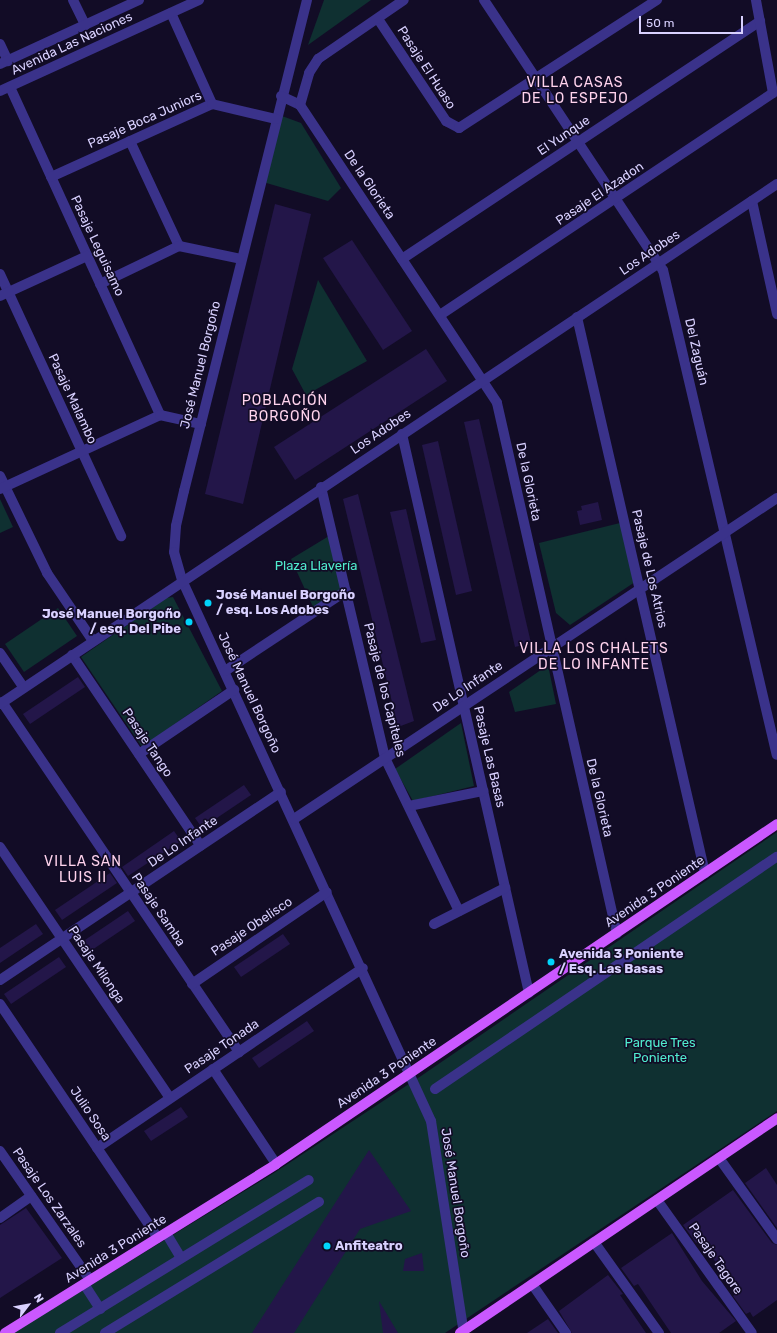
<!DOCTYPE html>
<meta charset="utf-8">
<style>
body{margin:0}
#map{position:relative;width:777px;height:1333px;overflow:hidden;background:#120c26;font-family:Rubik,sans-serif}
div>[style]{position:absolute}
.green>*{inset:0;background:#0f3031}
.building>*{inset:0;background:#231649}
.minor>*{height:10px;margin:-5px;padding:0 5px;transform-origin:5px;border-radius:5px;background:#3a328a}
.major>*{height:10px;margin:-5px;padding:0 5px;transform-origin:5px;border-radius:5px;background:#ca58ff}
.dots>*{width:11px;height:11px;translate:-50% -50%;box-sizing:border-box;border:2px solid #120c26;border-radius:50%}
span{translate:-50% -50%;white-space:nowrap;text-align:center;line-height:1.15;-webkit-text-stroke:3.5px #120c26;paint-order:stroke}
.street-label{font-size:13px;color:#d9d1ff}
.park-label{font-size:13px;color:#50ecce}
.poi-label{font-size:13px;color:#d9d1ff;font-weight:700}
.left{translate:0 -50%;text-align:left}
.right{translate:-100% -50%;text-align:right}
.neighbourhood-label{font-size:14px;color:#ffd3ed;letter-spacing:1px}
.north{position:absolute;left:8px;top:1285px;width:40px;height:40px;-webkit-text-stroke:3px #120c26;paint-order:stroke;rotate:58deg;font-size:11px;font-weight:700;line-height:16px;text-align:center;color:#d9d1ff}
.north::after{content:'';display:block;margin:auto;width:14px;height:18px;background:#d9d1ff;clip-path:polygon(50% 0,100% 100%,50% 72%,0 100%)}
.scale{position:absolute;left:639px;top:16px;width:104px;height:18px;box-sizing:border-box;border:2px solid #d9d1ff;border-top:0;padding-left:5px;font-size:12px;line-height:14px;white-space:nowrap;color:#d9d1ff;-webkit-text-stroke:3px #120c26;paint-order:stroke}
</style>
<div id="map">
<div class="green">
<div style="clip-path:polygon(324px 0,371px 0,308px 45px)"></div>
<div style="clip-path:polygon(282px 116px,301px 123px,341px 188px,328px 201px,263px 182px)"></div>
<div style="clip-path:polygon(318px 280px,367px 361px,306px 395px,292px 369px)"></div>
<div style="clip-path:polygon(0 499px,13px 527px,0 533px)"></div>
<div style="clip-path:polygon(620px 523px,635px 582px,570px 625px,556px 613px,539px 543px)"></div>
<div style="clip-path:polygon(329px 536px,342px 591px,314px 609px,291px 559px)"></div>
<div style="clip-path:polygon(173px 597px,222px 691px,142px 747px,81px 657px,166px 598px)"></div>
<div style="clip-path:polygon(58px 608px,77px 636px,24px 672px,5px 644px)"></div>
<div style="clip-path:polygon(548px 665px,556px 704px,515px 712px,509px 692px)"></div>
<div style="clip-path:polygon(461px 723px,474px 786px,413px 801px,395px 769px)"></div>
<div style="clip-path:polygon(777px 832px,777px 1111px,445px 1333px,13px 1333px,274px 1173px,421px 1076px)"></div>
</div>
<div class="building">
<div style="clip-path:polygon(275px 204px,311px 214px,243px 504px,205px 494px)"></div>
<div style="clip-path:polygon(352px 240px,412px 331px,383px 350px,323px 258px)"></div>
<div style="clip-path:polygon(426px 349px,447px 381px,295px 480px,274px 447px)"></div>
<div style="clip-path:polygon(479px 419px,531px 643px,515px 647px,464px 422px)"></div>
<div style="clip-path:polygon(438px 441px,472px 591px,456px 595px,422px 445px)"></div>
<div style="clip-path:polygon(358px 494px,414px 721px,398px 727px,343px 499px)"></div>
<div style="clip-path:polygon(598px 502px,602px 520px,580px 525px,577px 511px,582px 510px,581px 506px)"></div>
<div style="clip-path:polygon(406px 509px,436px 640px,421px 643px,390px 512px)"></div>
<div style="clip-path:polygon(78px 677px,85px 687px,30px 724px,23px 714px)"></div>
<div style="clip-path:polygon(244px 785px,251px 795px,202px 828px,195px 818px)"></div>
<div style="clip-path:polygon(174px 831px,181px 841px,128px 876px,122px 867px)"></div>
<div style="clip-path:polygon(110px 873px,117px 883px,62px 920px,55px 910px)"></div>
<div style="clip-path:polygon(128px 911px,135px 921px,86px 954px,79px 944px)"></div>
<div style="clip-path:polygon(36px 924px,43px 934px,0 963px,0 948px)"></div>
<div style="clip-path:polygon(283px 934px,290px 944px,241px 977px,234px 967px)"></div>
<div style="clip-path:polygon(59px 957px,66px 967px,11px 1004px,4px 994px)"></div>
<div style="clip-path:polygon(307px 1021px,314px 1031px,259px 1068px,252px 1058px)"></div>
<div style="clip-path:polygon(181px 1107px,188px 1117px,151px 1141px,144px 1131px)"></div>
<div style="clip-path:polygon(369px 1150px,411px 1211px,360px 1229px,294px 1333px,252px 1333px)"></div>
<div style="clip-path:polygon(766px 1168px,777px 1185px,777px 1228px,745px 1183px)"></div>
<div style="clip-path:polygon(733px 1190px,772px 1243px,777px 1245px,777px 1300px,753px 1317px,750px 1312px,746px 1314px,733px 1296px,737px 1293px,701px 1241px,696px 1243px,683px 1225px)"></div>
<div style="clip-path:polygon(26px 1208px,62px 1258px,0 1298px,0 1225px)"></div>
<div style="clip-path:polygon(672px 1233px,702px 1281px,736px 1321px,719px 1333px,671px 1333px,638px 1284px,634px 1286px,621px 1268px)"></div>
<div style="clip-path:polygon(422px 1253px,424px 1271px,403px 1271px,405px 1259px)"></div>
<div style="clip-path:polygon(608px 1275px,623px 1294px,620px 1295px,646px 1333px,572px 1333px,559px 1311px)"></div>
<div style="clip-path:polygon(379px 1301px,398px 1333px,383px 1333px)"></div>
<div style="clip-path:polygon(548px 1319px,558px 1333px,527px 1333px)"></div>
</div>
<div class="minor">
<div style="left:73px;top:0;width:28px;rotate:64deg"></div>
<div style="left:307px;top:0;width:506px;rotate:104.06deg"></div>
<div style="left:184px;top:491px;width:36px;rotate:103deg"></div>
<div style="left:176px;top:526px;width:26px;rotate:94deg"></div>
<div style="left:174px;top:552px;width:29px;rotate:74deg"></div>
<div style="left:182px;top:580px;width:596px;rotate:65.29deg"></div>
<div style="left:431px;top:1121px;width:215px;rotate:81.2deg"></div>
<div style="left:484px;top:0;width:324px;rotate:56.5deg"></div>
<div style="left:663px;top:270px;width:498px;rotate:76.8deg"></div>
<div style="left:171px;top:13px;width:100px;rotate:65.7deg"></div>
<div style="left:378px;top:19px;width:123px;rotate:56.3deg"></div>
<div style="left:446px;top:121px;width:15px;rotate:28deg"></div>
<div style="left:459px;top:128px;width:236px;rotate:-32.9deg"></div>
<div style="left:0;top:44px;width:19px;rotate:65deg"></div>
<div style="left:0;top:64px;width:153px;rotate:-24.7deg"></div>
<div style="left:10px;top:87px;width:361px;rotate:65.4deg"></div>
<div style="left:0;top:91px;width:219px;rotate:-24.6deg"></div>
<div style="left:281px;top:96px;width:21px;rotate:25deg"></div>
<div style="left:300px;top:105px;width:357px;rotate:56.5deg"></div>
<div style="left:497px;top:403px;width:544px;rotate:77.27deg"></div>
<div style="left:300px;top:105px;width:33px;rotate:-74deg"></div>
<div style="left:309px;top:73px;width:17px;rotate:-57deg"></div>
<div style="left:318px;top:59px;width:104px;rotate:-34.5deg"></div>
<div style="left:130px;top:141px;width:116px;rotate:65deg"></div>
<div style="left:51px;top:177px;width:177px;rotate:-24.4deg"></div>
<div style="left:212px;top:104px;width:66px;rotate:13.2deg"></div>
<div style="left:752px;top:201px;width:116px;rotate:77.5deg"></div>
<div style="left:402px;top:259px;width:430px;rotate:-33.6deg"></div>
<div style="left:0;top:274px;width:289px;rotate:65.2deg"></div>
<div style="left:100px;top:284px;width:88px;rotate:-25.7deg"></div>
<div style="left:179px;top:246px;width:63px;rotate:11.8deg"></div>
<div style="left:0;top:296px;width:96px;rotate:-24.7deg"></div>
<div style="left:440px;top:315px;width:400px;rotate:-33.7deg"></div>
<div style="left:773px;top:93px;width:95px;rotate:-100.4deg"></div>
<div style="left:577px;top:317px;width:571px;rotate:77.04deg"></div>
<div style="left:402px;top:434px;width:573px;rotate:77.2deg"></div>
<div style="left:0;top:476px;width:108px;rotate:64.1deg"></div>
<div style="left:47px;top:573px;width:82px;rotate:55.9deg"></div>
<div style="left:321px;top:487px;width:278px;rotate:76.7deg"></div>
<div style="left:385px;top:758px;width:170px;rotate:64.2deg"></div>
<div style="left:0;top:489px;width:176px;rotate:-24.8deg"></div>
<div style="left:160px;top:415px;width:42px;rotate:12.4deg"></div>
<div style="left:0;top:653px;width:42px;rotate:55.6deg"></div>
<div style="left:72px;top:655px;width:230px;rotate:56deg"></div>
<div style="left:225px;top:671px;width:145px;rotate:-33.5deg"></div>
<div style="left:2px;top:702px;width:423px;rotate:55.9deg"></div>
<div style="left:0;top:704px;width:935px;rotate:-33.79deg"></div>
<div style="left:139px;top:754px;width:115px;rotate:-34deg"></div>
<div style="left:409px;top:806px;width:76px;rotate:-11.5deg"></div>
<div style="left:294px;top:819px;width:580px;rotate:-33.61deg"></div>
<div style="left:0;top:847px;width:303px;rotate:55.9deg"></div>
<div style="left:434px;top:924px;width:80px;rotate:-26.9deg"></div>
<div style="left:0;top:980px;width:338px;rotate:-33.8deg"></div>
<div style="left:192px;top:984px;width:163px;rotate:-34.3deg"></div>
<div style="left:0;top:1004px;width:282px;rotate:56deg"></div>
<div style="left:213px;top:1069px;width:114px;rotate:56.4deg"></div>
<div style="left:435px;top:1089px;width:413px;rotate:-34.2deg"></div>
<div style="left:97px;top:1148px;width:321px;rotate:-34.1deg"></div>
<div style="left:0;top:1151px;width:157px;rotate:55.1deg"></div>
<div style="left:719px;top:1158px;width:100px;rotate:54.4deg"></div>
<div style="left:657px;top:1200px;width:163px;rotate:54.5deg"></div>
<div style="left:0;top:1218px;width:38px;rotate:-35deg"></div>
<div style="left:166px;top:1233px;width:29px;rotate:59deg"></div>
<div style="left:594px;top:1242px;width:112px;rotate:54.5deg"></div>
<div style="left:84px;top:1284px;width:30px;rotate:57deg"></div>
<div style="left:532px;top:1284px;width:60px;rotate:55.2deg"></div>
<div style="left:60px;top:1333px;width:292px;rotate:-31.6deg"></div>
<div style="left:105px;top:1333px;width:251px;rotate:-31.5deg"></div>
</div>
<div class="major">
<div style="left:5px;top:1333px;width:319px;rotate:-31.9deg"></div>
<div style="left:276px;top:1164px;width:605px;rotate:-34.16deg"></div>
<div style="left:460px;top:1333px;width:383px;rotate:-34.1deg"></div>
</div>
<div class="dots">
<div style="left:208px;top:603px;background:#00d5fc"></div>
<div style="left:189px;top:622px;background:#00d5fc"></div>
<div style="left:551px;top:962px;background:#00d5fc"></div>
<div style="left:327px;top:1246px;background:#00d5fc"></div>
</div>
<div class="street-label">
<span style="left:72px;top:44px;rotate:-25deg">Avenida Las Naciones</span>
<span style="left:426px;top:68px;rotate:57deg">Pasaje El Huaso</span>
<span style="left:145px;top:120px;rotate:-24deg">Pasaje Boca Juniors</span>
<span style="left:564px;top:136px;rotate:-34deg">El Yunque</span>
<span style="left:369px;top:185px;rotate:56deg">De la Glorieta</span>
<span style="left:600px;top:194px;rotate:-34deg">Pasaje El Azadon</span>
<span style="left:97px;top:246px;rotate:65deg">Pasaje Leguisamo</span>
<span style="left:650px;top:253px;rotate:-34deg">Los Adobes</span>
<span style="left:696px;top:352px;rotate:77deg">Del Zaguán</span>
<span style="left:201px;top:365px;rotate:-76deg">José Manuel Borgoño</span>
<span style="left:72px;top:399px;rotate:65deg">Pasaje Malambo</span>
<span style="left:381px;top:432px;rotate:-34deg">Los Adobes</span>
<span style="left:528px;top:482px;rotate:78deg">De la Glorieta</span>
<span style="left:649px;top:569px;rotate:77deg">Pasaje de Los Atrios</span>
<span style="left:468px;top:687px;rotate:-34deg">De Lo Infante</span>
<span style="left:384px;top:690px;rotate:76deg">Pasaje de los Capiteles</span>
<span style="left:249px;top:693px;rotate:65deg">José Manuel Borgoño</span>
<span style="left:147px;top:743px;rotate:56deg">Pasaje Tango</span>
<span style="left:489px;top:757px;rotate:77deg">Pasaje Las Basas</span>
<span style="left:599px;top:798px;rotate:77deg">De la Glorieta</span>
<span style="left:183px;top:842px;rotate:-34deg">De Lo Infante</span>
<span style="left:655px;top:892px;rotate:-34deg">Avenida 3 Poniente</span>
<span style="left:158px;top:910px;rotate:56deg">Pasaje Samba</span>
<span style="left:252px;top:927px;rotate:-34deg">Pasaje Obelisco</span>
<span style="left:96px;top:965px;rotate:56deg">Pasaje Milonga</span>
<span style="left:222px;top:1047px;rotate:-34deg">Pasaje Tonada</span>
<span style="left:387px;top:1073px;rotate:-34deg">Avenida 3 Poniente</span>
<span style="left:90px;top:1114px;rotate:56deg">Julio Sosa</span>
<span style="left:455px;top:1193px;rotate:81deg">José Manuel Borgoño</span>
<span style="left:49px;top:1198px;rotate:55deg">Pasaje Los Zarzales</span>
<span style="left:116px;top:1249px;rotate:-32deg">Avenida 3 Poniente</span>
<span style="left:715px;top:1259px;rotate:55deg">Pasaje Tagore</span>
</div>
<div class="park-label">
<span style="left:316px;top:566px">Plaza Llavería</span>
<span style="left:660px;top:1051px">Parque Tres<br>Poniente</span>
</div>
<div class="poi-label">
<span class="left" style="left:216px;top:603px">José Manuel Borgoño<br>/ esq. Los Adobes</span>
<span class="right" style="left:181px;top:622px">José Manuel Borgoño<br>/ esq. Del Pibe</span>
<span class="left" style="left:559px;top:962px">Avenida 3 Poniente<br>/ Esq. Las Basas</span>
<span class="left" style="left:335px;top:1246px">Anfiteatro</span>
</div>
<div class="neighbourhood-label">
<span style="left:575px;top:91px">VILLA CASAS<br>DE LO ESPEJO</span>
<span style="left:285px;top:409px">POBLACIÓN<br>BORGOÑO</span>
<span style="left:594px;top:657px">VILLA LOS CHALETS<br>DE LO INFANTE</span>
<span style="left:83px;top:870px">VILLA SAN<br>LUIS II</span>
</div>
<div class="north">N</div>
<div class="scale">50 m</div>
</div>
